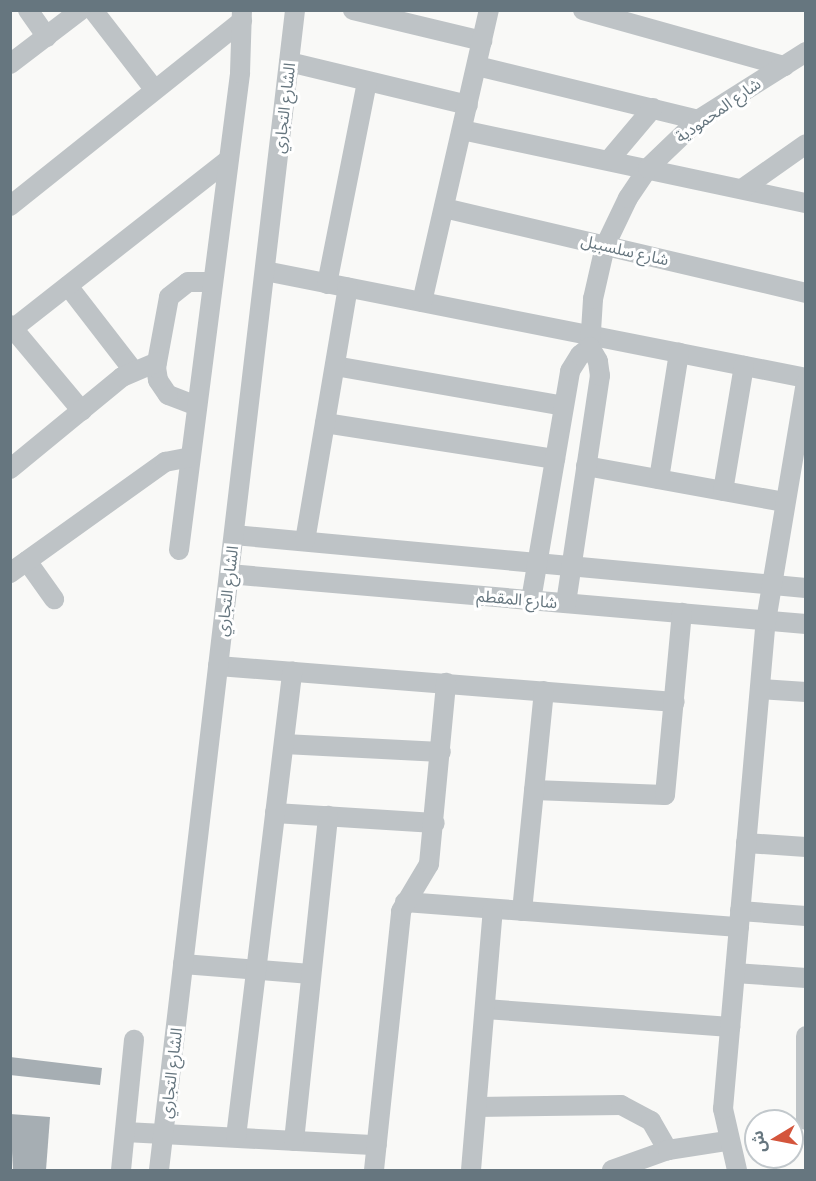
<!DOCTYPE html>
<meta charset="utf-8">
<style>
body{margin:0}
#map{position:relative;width:816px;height:1181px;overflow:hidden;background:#f9f9f7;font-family:"Golos Text","Noto Sans Arabic",sans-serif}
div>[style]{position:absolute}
.building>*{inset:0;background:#a6aeb3}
.street>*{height:20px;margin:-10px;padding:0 10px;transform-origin:10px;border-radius:10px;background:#bec3c6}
span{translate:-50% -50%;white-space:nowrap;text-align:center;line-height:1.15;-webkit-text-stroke:6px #fff;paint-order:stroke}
.street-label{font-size:16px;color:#66767f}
.frame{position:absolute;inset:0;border:12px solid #66767f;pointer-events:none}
.north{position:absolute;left:744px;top:1109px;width:60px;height:60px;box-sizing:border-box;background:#fff;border:2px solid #c2c8cc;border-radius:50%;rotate:260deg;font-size:16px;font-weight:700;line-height:24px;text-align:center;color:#66767f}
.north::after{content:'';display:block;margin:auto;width:21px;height:27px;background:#d4553c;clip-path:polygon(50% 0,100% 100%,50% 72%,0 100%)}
</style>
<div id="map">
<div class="building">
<div style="clip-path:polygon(10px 1057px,102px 1068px,100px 1085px,10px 1075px)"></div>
<div style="clip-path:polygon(10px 1114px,50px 1117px,46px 1170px,13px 1170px)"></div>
</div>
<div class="street">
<div style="left:28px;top:10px;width:33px;rotate:55deg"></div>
<div style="left:93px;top:10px;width:100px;rotate:52.3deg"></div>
<div style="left:353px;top:10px;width:133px;rotate:13.5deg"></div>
<div style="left:583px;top:10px;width:209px;rotate:15.6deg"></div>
<div style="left:289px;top:62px;width:184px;rotate:13.5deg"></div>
<div style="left:10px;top:64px;width:89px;rotate:-37.3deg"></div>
<div style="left:477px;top:66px;width:228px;rotate:13.7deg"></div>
<div style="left:462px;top:130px;width:352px;rotate:12deg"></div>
<div style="left:609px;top:160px;width:68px;rotate:-49.8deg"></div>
<div style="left:742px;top:189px;width:78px;rotate:-35.1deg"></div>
<div style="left:10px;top:206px;width:297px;rotate:-38.6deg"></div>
<div style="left:444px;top:208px;width:372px;rotate:13.2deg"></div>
<div style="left:265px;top:271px;width:551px;rotate:11.19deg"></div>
<div style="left:327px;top:284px;width:206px;rotate:-78.8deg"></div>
<div style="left:68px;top:286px;width:106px;rotate:52.3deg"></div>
<div style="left:422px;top:302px;width:300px;rotate:-77.1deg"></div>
<div style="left:10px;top:325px;width:112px;rotate:50.1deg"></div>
<div style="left:10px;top:331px;width:277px;rotate:-38.1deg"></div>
<div style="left:590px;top:347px;width:48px;rotate:-86.4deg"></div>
<div style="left:593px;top:299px;width:54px;rotate:-77.2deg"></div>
<div style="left:605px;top:246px;width:53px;rotate:-64.4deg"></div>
<div style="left:628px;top:198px;width:36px;rotate:-56deg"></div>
<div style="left:648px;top:168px;width:69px;rotate:-43.8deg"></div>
<div style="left:698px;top:120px;width:128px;rotate:-32.2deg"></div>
<div style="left:335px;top:366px;width:232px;rotate:9.9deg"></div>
<div style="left:197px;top:406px;width:31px;rotate:-159deg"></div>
<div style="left:168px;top:395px;width:18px;rotate:-124deg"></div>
<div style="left:158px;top:380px;width:12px;rotate:-99deg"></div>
<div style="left:156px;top:368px;width:72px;rotate:-79.6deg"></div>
<div style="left:169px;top:297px;width:24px;rotate:-38deg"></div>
<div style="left:188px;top:282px;width:25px"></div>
<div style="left:325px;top:423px;width:233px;rotate:8.9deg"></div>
<div style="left:586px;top:466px;width:201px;rotate:10.3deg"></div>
<div style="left:10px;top:469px;width:145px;rotate:-39.4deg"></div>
<div style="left:122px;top:377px;width:38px;rotate:-23deg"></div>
<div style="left:659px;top:479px;width:128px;rotate:-81deg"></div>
<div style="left:723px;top:491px;width:127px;rotate:-80.5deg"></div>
<div style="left:234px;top:535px;width:574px;rotate:5.29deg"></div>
<div style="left:305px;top:541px;width:257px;rotate:-80.4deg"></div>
<div style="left:179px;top:550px;width:481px;rotate:-82.7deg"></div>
<div style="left:240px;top:73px;width:63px;rotate:-88.2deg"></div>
<div style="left:27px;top:561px;width:47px;rotate:54.6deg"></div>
<div style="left:10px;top:573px;width:191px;rotate:-35.6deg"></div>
<div style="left:165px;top:462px;width:25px;rotate:-11deg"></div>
<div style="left:229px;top:574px;width:579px;rotate:4.95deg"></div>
<div style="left:531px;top:600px;width:232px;rotate:-80.3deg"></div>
<div style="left:570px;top:371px;width:19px;rotate:-58deg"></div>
<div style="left:580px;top:355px;width:13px;rotate:-39deg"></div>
<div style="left:566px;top:603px;width:230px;rotate:-81.5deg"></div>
<div style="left:600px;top:376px;width:15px;rotate:-98deg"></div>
<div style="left:598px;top:361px;width:16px;rotate:-120deg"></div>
<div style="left:218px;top:666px;width:458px;rotate:4.5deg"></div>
<div style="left:760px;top:689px;width:46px;rotate:3.7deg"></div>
<div style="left:284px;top:744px;width:157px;rotate:2.9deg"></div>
<div style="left:534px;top:790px;width:131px;rotate:2.2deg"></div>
<div style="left:665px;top:795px;width:183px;rotate:-84.7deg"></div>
<div style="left:275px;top:813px;width:160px;rotate:3.6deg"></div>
<div style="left:746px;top:843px;width:60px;rotate:3.8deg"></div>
<div style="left:405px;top:902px;width:335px;rotate:4.3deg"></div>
<div style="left:522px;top:911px;width:221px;rotate:-84.3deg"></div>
<div style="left:740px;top:911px;width:66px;rotate:4.3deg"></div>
<div style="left:183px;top:964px;width:128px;rotate:4.5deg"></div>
<div style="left:735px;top:973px;width:71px;rotate:4deg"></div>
<div style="left:485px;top:1009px;width:246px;rotate:4.2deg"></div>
<div style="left:806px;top:1036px;width:84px;rotate:90deg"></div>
<div style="left:477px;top:1107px;width:144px;rotate:-0.8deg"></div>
<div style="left:621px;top:1105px;width:34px;rotate:28deg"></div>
<div style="left:651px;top:1121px;width:34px;rotate:60deg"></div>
<div style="left:125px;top:1132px;width:252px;rotate:3deg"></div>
<div style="left:236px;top:1137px;width:469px;rotate:-83.1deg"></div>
<div style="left:294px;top:1141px;width:327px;rotate:-84deg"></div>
<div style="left:121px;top:1170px;width:131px;rotate:-84.3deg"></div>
<div style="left:159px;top:1170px;width:1168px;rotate:-83.31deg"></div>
<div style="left:374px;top:1170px;width:260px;rotate:-84deg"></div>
<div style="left:401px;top:911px;width:55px;rotate:-59.2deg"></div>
<div style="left:429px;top:864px;width:182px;rotate:-84.6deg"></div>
<div style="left:471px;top:1170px;width:262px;rotate:-85.2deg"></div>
<div style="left:612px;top:1170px;width:59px;rotate:-19.7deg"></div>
<div style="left:668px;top:1150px;width:60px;rotate:-8.7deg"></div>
<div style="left:737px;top:1170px;width:63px;rotate:-102.9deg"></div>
<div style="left:723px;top:1109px;width:490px;rotate:-85deg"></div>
<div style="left:766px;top:621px;width:241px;rotate:-80.5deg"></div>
</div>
<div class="street-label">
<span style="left:284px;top:108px;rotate:-83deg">الشارع التجاري</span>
<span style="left:718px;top:110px;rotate:-35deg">شارع المحمودية</span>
<span style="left:625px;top:250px;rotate:13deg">شارع سلسبيل</span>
<span style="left:227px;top:591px;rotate:-83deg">الشارع التجاري</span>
<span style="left:517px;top:599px;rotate:5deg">شارع المقطم</span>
<span style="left:171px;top:1073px;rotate:-83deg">الشارع التجاري</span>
</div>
<div class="frame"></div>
<div class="north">ش</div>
</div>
